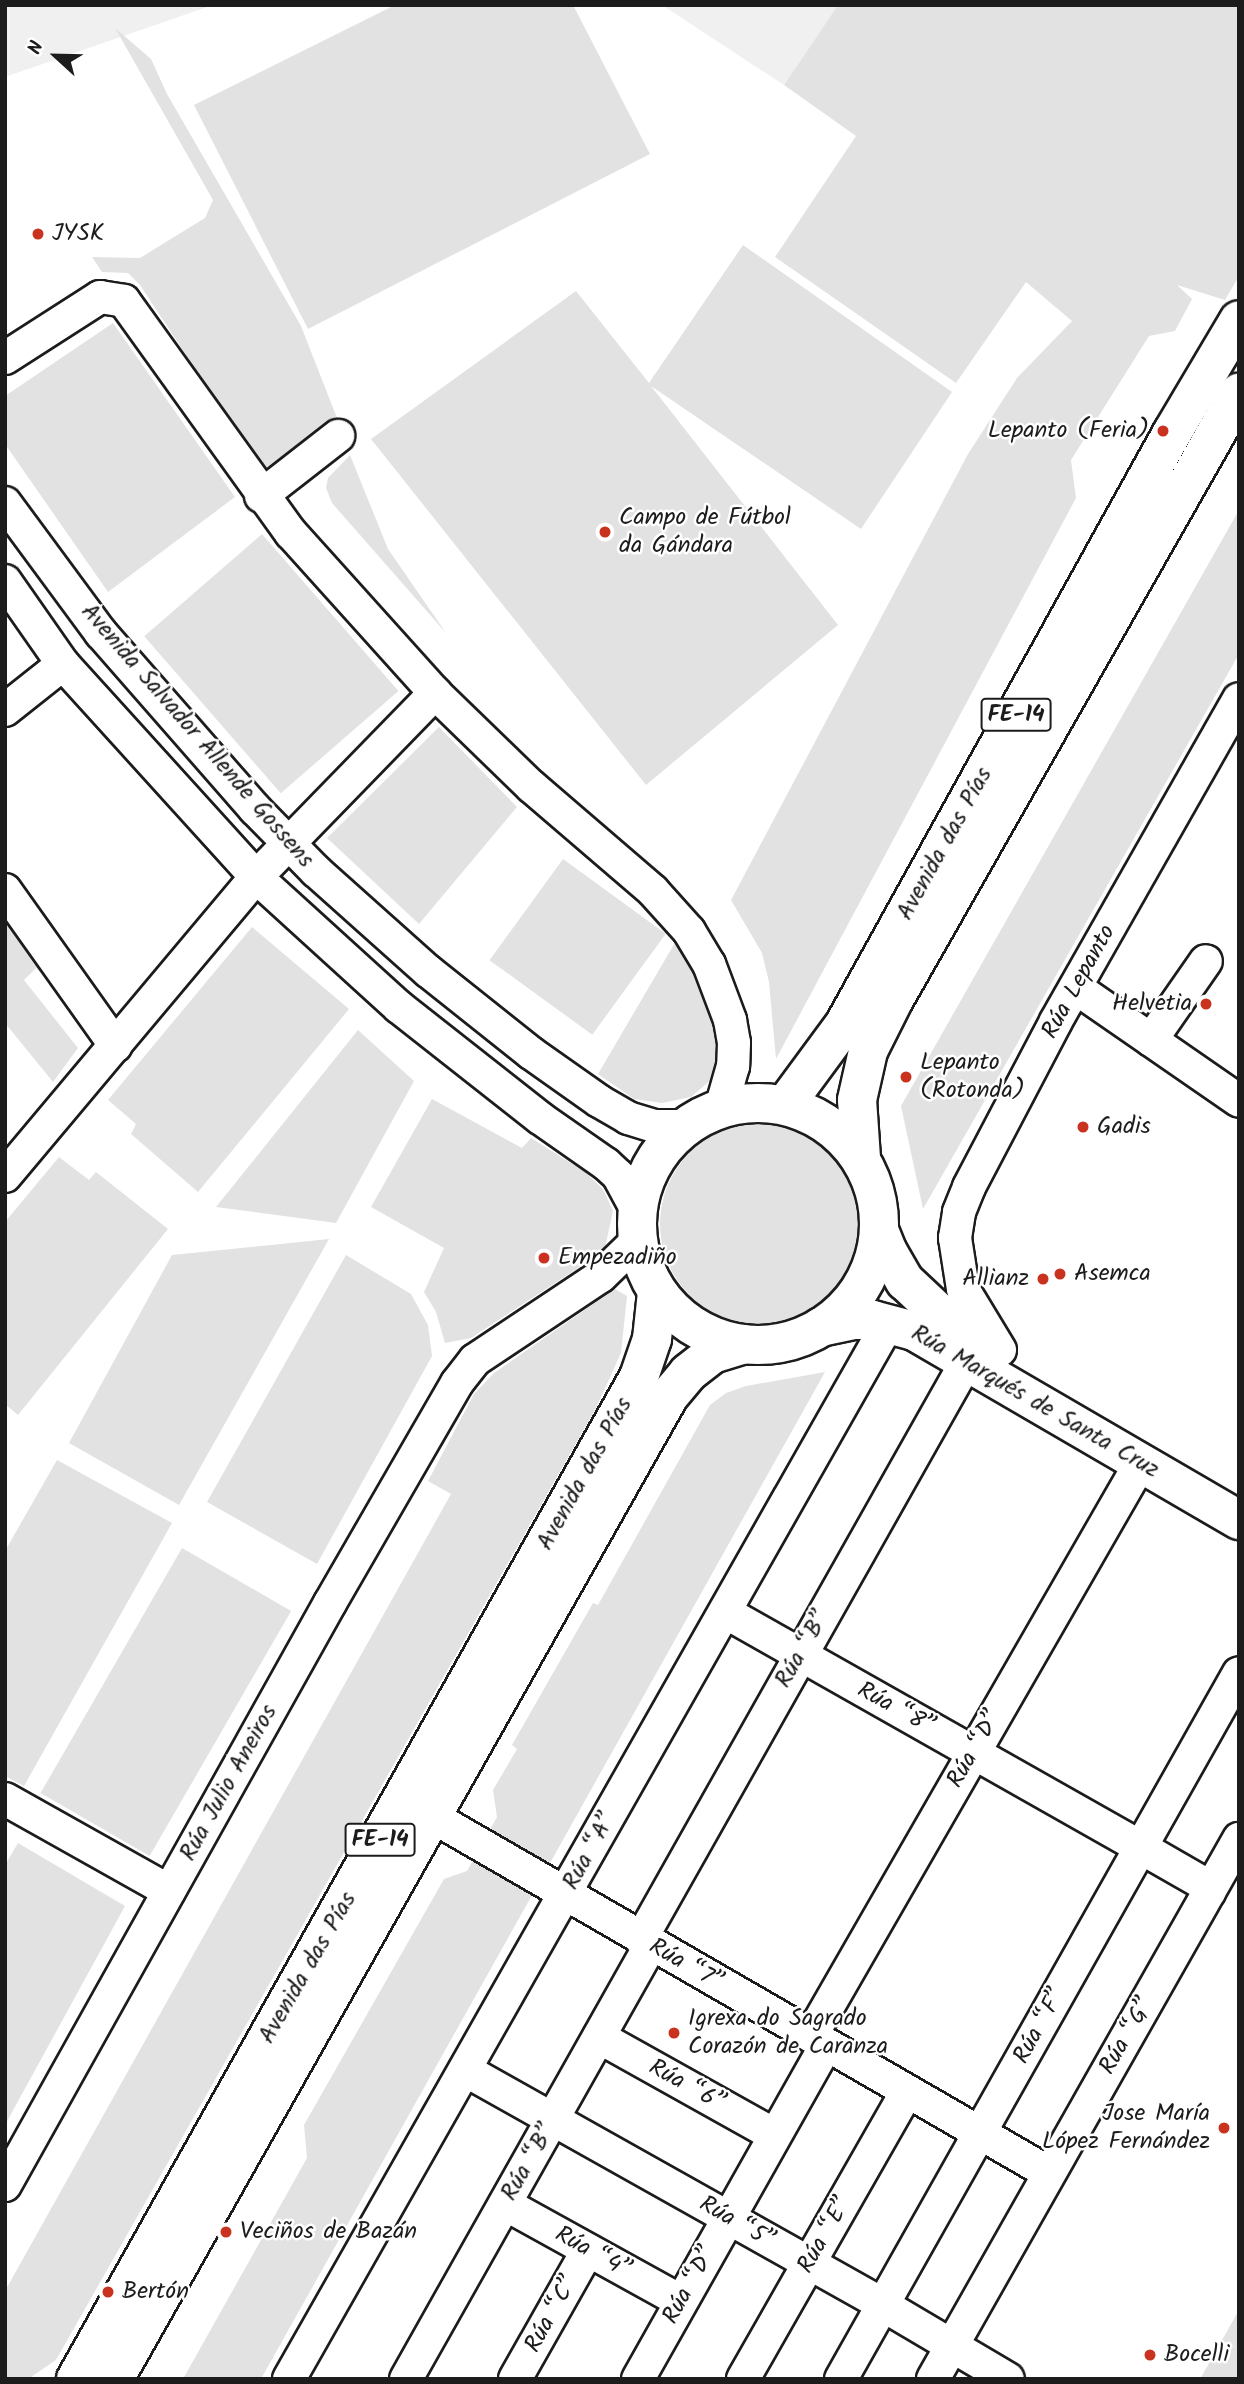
<!DOCTYPE html>
<meta charset="utf-8">
<style>
body{margin:0}
#map{position:relative;width:1244px;height:2384px;overflow:hidden;background:#fff;font-family:Kalam,sans-serif}
div>[style]{position:absolute}
.built>*{inset:0;background:#f0f0f0}
.green>*{inset:0;background:#e2e2e2;transform-origin:0 0}
.round{border-radius:50%}
.roads{filter:drop-shadow(2px 0 #1c1c1c) drop-shadow(-2px 0 #1c1c1c) drop-shadow(0 2px #1c1c1c) drop-shadow(0 -2px #1c1c1c)}
.minor>*{height:32px;margin:-16px;padding:0 16px;transform-origin:16px;border-radius:16px;background:#fff}
.tertiary>*{height:38px;margin:-19px;padding:0 19px;transform-origin:19px;border-radius:19px;background:#fff}
.trunk>*{height:38px;margin:-19px;padding:0 19px;transform-origin:19px;border-radius:19px;background:#fff}
.trunk>.ring{margin:-19px;padding:0;box-sizing:content-box;background:none;border:38px solid #fff;border-radius:50%}
.dots>*{width:19px;height:19px;translate:-50% -50%;box-sizing:border-box;border:4px solid #fff;border-radius:50%}
span{translate:-50% -50%;white-space:nowrap;text-align:center;line-height:1.15;-webkit-text-stroke:5px #fff;paint-order:stroke}
.shield-label span{padding:2px 5px;background:#fff;border:2px solid;border-radius:5px;-webkit-text-stroke-width:0}
.shield-label{font-size:23px;color:#1c1c1c;font-weight:700}
.poi-label{font-size:24px;color:#1c1c1c}
.left{translate:0 -50%;text-align:left}
.right{translate:-100% -50%;text-align:right}
.street-label{font-size:24px;color:#1c1c1c}
.frame{position:absolute;inset:0;border:7px solid #1c1c1c;pointer-events:none}
.north{position:absolute;left:21px;top:21px;width:70px;height:70px;-webkit-text-stroke:5px #fff;paint-order:stroke;rotate:292deg;font-size:19px;font-weight:700;line-height:28px;text-align:center;color:#1c1c1c}
.north::after{content:'';display:block;margin:auto;width:24px;height:32px;background:#1c1c1c;clip-path:polygon(50% 0,100% 100%,50% 72%,0 100%)}
</style>
<div id="map">
<div class="built">
<i style="clip-path:polygon(5px 5px,213px 5px,5px 77px)"></i>
<i style="clip-path:polygon(662px 5px,838px 5px,784px 85px)"></i>
</div>
<div class="green">
<i style="clip-path:polygon(395px 5px,573px 5px,650px 154px,308px 329px,194px 105px)"></i>
<i style="clip-path:polygon(838px 5px,1239px 5px,1239px 276px,1225px 300px,1177px 285px,1192px 299px,1175px 331px,1149px 336px,1071px 460px,1076px 498px,776px 1059px,769px 982px,762px 953px,731px 900px,968px 454px,1017px 378px,1072px 321px,1026px 282px,956px 383px,775px 257px,856px 136px,784px 85px)"></i>
<i style="clip-path:polygon(115px 28px,151px 59px,167px 94px,301px 326px,337px 418px,275px 465px,266px 467px,258px 464px,140px 285px,128px 273px,102px 272px,92px 257px,140px 258px,205px 218px,213px 200px)"></i>
<i style="clip-path:polygon(743px 245px,952px 392px,861px 529px,651px 386px,838px 625px,646px 785px,371px 439px,576px 291px,649px 383px)"></i>
<i style="clip-path:polygon(113px 323px,235px 497px,108px 592px,5px 444px,5px 396px)"></i>
<i style="clip-path:polygon(350px 455px,388px 549px,446px 633px,332px 503px,326px 488px,328px 478px)"></i>
<i style="clip-path:polygon(1239px 510px,1239px 654px,923px 1209px,901px 1106px)"></i>
<i style="left:262px;top:534px;width:208px;height:156px;rotate:49deg"></i>
<i style="clip-path:polygon(439px 727px,517px 807px,419px 924px,327px 838px)"></i>
<i style="left:563px;top:859px;width:127px;height:125px;rotate:36deg"></i>
<i style="clip-path:polygon(5px 899px,47px 965px,40px 972px,36px 968px,24px 980px,78px 1048px,53px 1082px,5px 1023px)"></i>
<i style="clip-path:polygon(252px 927px,349px 1009px,198px 1192px,131px 1134px,136px 1124px,108px 1100px)"></i>
<i style="clip-path:polygon(676px 941px,703px 990px,716px 1028px,720px 1060px,712px 1079px,691px 1097px,662px 1103px,634px 1099px,598px 1074px)"></i>
<i style="clip-path:polygon(358px 1030px,414px 1081px,336px 1223px,216px 1207px)"></i>
<i style="clip-path:polygon(432px 1099px,522px 1148px,531px 1138px,585px 1172px,603px 1189px,613px 1211px,605px 1248px,592px 1259px,471px 1338px,445px 1343px,436px 1312px,424px 1292px,444px 1248px,371px 1207px)"></i>
<i class="round" style="left:660px;top:1124px;width:200px;height:200px"></i>
<i style="clip-path:polygon(59px 1157px,89px 1180px,96px 1172px,168px 1229px,18px 1415px,5px 1404px,5px 1222px)"></i>
<i style="clip-path:polygon(329px 1239px,179px 1505px,69px 1443px,172px 1255px)"></i>
<i style="clip-path:polygon(346px 1255px,411px 1294px,428px 1325px,432px 1356px,317px 1564px,207px 1502px)"></i>
<i style="clip-path:polygon(615px 1289px,627px 1296px,621px 1353px,596px 1408px,56px 2360px,28px 2379px,5px 2379px,5px 2291px,451px 1494px,428px 1481px,474px 1394px,494px 1373px)"></i>
<i style="clip-path:polygon(825px 1372px,261px 2379px,183px 2379px,307px 2158px,304px 2125px,444px 1879px,467px 1871px,497px 1817px,493px 1790px,517px 1749px,512px 1745px,593px 1603px,598px 1605px,710px 1405px,726px 1393px,746px 1386px)"></i>
<i style="clip-path:polygon(57px 1460px,172px 1523px,24px 1786px,5px 1776px,5px 1551px)"></i>
<i style="left:182px;top:1548px;width:126px;height:283px;rotate:30deg"></i>
<i style="clip-path:polygon(18px 1843px,125px 1906px,5px 2125px,5px 1865px)"></i>
<i style="clip-path:polygon(1239px 2310px,1239px 2379px,1200px 2379px)"></i>
</div>
<div class="roads">
<div class="minor">
<i style="left:5px;top:358px;width:113px;rotate:-32.7deg"></i>
<i style="left:100px;top:297px;width:24px;rotate:9deg"></i>
<i style="left:124px;top:301px;width:286px;rotate:54.3deg"></i>
<i style="left:291px;top:533px;width:215px;rotate:48deg"></i>
<i style="left:435px;top:693px;width:134px;rotate:44.1deg"></i>
<i style="left:531px;top:786px;width:161px;rotate:40.7deg"></i>
<i style="left:653px;top:891px;width:54px;rotate:48deg"></i>
<i style="left:689px;top:931px;width:39px;rotate:59deg"></i>
<i style="left:709px;top:964px;width:60px;rotate:69.4deg"></i>
<i style="left:730px;top:1020px;width:23px;rotate:80deg"></i>
<i style="left:734px;top:1043px;width:23px;rotate:92deg"></i>
<i style="left:733px;top:1066px;width:44px;rotate:105.9deg"></i>
<i style="left:261px;top:496px;width:98px;rotate:-37.9deg"></i>
<i style="left:5px;top:503px;width:162px;rotate:53.6deg"></i>
<i style="left:101px;top:633px;width:234px;rotate:48.8deg"></i>
<i style="left:255px;top:809px;width:87px;rotate:45.5deg"></i>
<i style="left:316px;top:871px;width:150px;rotate:41.8deg"></i>
<i style="left:428px;top:971px;width:132px;rotate:38.5deg"></i>
<i style="left:531px;top:1053px;width:83px;rotate:35.2deg"></i>
<i style="left:599px;top:1101px;width:34px;rotate:30deg"></i>
<i style="left:628px;top:1118px;width:27px;rotate:17deg"></i>
<i style="left:654px;top:1126px;width:33px"></i>
<i style="left:5px;top:581px;width:101px;rotate:55.1deg"></i>
<i style="left:63px;top:664px;width:287px;rotate:47.8deg"></i>
<i style="left:256px;top:877px;width:193px;rotate:42.3deg"></i>
<i style="left:399px;top:1007px;width:179px;rotate:38.2deg"></i>
<i style="left:540px;top:1118px;width:80px;rotate:34.9deg"></i>
<i style="left:606px;top:1164px;width:16px;rotate:43deg"></i>
<i style="left:618px;top:1175px;width:42px;rotate:61.6deg"></i>
<i style="left:5px;top:710px;width:74px;rotate:-38.4deg"></i>
<i style="left:5px;top:890px;width:191px;rotate:54.6deg"></i>
<i style="left:1076px;top:988px;width:198px;rotate:34.7deg"></i>
<i style="left:1151px;top:1040px;width:96px;rotate:-55.2deg"></i>
<i style="left:5px;top:1176px;width:390px;rotate:-50deg"></i>
<i style="left:256px;top:877px;width:257px;rotate:-45.8deg"></i>
<i style="left:1000px;top:1350px;width:71px;rotate:-121.2deg"></i>
<i style="left:963px;top:1289px;width:52px;rotate:-98.9deg"></i>
<i style="left:955px;top:1238px;width:26px;rotate:-81deg"></i>
<i style="left:959px;top:1212px;width:27px;rotate:-68deg"></i>
<i style="left:969px;top:1187px;width:187px;rotate:-62.3deg"></i>
<i style="left:1056px;top:1021px;width:370px;rotate:-60.4deg"></i>
<i style="left:725px;top:1612px;width:477px;rotate:29.5deg"></i>
<i style="left:1140px;top:1847px;width:70px;rotate:29.8deg"></i>
<i style="left:1201px;top:1882px;width:13px;rotate:51deg"></i>
<i style="left:5px;top:1799px;width:188px;rotate:29.3deg"></i>
<i style="left:433px;top:1817px;width:711px;rotate:30.02deg"></i>
<i style="left:641px;top:1939px;width:664px;rotate:-60.58deg"></i>
<i style="left:811px;top:2036px;width:662px;rotate:-60.1deg"></i>
<i style="left:599px;top:2037px;width:201px;rotate:29.2deg"></i>
<i style="left:465px;top:2070px;width:480px;rotate:29.3deg"></i>
<i style="left:883px;top:2305px;width:145px;rotate:30.6deg"></i>
<i style="left:5px;top:2185px;width:667px;rotate:-60.82deg"></i>
<i style="left:330px;top:1603px;width:254px;rotate:-60deg"></i>
<i style="left:457px;top:1383px;width:29px;rotate:-52deg"></i>
<i style="left:475px;top:1360px;width:151px;rotate:-33.7deg"></i>
<i style="left:601px;top:1276px;width:52px;rotate:-44.2deg"></i>
<i style="left:505px;top:2204px;width:201px;rotate:28.9deg"></i>
<i style="left:289px;top:2379px;width:1215px;rotate:-60.42deg"></i>
<i style="left:406px;top:2379px;width:498px;rotate:-60.6deg"></i>
<i style="left:515px;top:2379px;width:148px;rotate:-60.5deg"></i>
<i style="left:638px;top:2379px;width:383px;rotate:-60.6deg"></i>
<i style="left:743px;top:2379px;width:331px;rotate:-60.3deg"></i>
<i style="left:841px;top:2379px;width:810px;rotate:-60.59deg"></i>
<i style="left:933px;top:2379px;width:621px;rotate:-60.46deg"></i>
</div>
<div class="tertiary">
<i style="left:879px;top:1230px;width:24px;rotate:68deg"></i>
<i style="left:888px;top:1252px;width:34px;rotate:60deg"></i>
<i style="left:905px;top:1281px;width:48px;rotate:43.3deg"></i>
<i style="left:940px;top:1314px;width:50px;rotate:31.2deg"></i>
<i style="left:821px;top:1327px;width:34px;rotate:-12deg"></i>
<i style="left:854px;top:1320px;width:19px"></i>
<i style="left:873px;top:1320px;width:42px;rotate:15deg"></i>
<i style="left:914px;top:1331px;width:376px;rotate:30.2deg"></i>
</div>
<div class="trunk">
<i class="ring" style="left:637px;top:1103px;width:204px;height:204px"></i>
<i style="left:785px;top:1105px;width:99px;rotate:-53.6deg"></i>
<i style="left:844px;top:1025px;width:677px;rotate:-61.01deg"></i>
<i style="left:1172px;top:433px;width:131px;rotate:-59.3deg"></i>
<i style="left:861px;top:1158px;width:58px;rotate:-93.9deg"></i>
<i style="left:857px;top:1100px;width:50px;rotate:-77.3deg"></i>
<i style="left:868px;top:1051px;width:56px;rotate:-63.4deg"></i>
<i style="left:893px;top:1001px;width:700px;rotate:-60.36deg"></i>
<i style="left:76px;top:2379px;width:1149px;rotate:-60.67deg"></i>
<i style="left:639px;top:1377px;width:40px;rotate:-71.1deg"></i>
<i style="left:652px;top:1339px;width:47px;rotate:-83.9deg"></i>
<i style="left:114px;top:2379px;width:1129px;rotate:-60.55deg"></i>
<i style="left:669px;top:1396px;width:30px;rotate:-50deg"></i>
<i style="left:688px;top:1373px;width:31px;rotate:-38deg"></i>
<i style="left:712px;top:1354px;width:34px;rotate:-17deg"></i>
</div>
</div>
<div class="dots">
<i style="left:38px;top:234px;background:#c8321e"></i>
<i style="left:1163px;top:431px;background:#c8321e"></i>
<i style="left:605px;top:532px;background:#c8321e"></i>
<i style="left:1206px;top:1004px;background:#c8321e"></i>
<i style="left:906px;top:1077px;background:#c8321e"></i>
<i style="left:1083px;top:1127px;background:#c8321e"></i>
<i style="left:544px;top:1258px;background:#c8321e"></i>
<i style="left:1060px;top:1274px;background:#c8321e"></i>
<i style="left:1043px;top:1279px;background:#c8321e"></i>
<i style="left:674px;top:2033px;background:#c8321e"></i>
<i style="left:1224px;top:2128px;background:#c8321e"></i>
<i style="left:226px;top:2232px;background:#c8321e"></i>
<i style="left:108px;top:2292px;background:#c8321e"></i>
<i style="left:1150px;top:2355px;background:#c8321e"></i>
</div>
<div class="shield-label">
<span style="left:1016px;top:715px">FE-14</span>
<span style="left:380px;top:1840px">FE-14</span>
</div>
<div class="poi-label">
<span class="left" style="left:52px;top:234px">JYSK</span>
<span class="right" style="left:1149px;top:431px">Lepanto (Feria)</span>
<span class="left" style="left:619px;top:532px">Campo de Fútbol<br>da Gándara</span>
<span class="right" style="left:1192px;top:1004px">Helvetia</span>
<span class="left" style="left:920px;top:1077px">Lepanto<br>(Rotonda)</span>
<span class="left" style="left:1097px;top:1127px">Gadis</span>
<span class="left" style="left:558px;top:1258px">Empezadiño</span>
<span class="left" style="left:1074px;top:1274px">Asemca</span>
<span class="right" style="left:1029px;top:1279px">Allianz</span>
<span class="left" style="left:688px;top:2033px">Igrexa do Sagrado<br>Corazón de Caranza</span>
<span class="right" style="left:1210px;top:2128px">Jose María<br>López Fernández</span>
<span class="left" style="left:240px;top:2232px">Veciños de Bazán</span>
<span class="left" style="left:122px;top:2292px">Bertón</span>
<span class="left" style="left:1164px;top:2355px">Bocelli</span>
</div>
<div class="street-label">
<span style="left:197px;top:736px;rotate:49deg">Avenida Salvador Allende Gossens</span>
<span style="left:945px;top:844px;rotate:-61deg">Avenida das Pías</span>
<span style="left:1079px;top:982px;rotate:-61deg">Rúa Lepanto</span>
<span style="left:1035px;top:1402px;rotate:30deg">Rúa Marqués de Santa Cruz</span>
<span style="left:585px;top:1474px;rotate:-61deg">Avenida das Pías</span>
<span style="left:803px;top:1649px;rotate:-60deg">Rúa “B”</span>
<span style="left:896px;top:1709px;rotate:29deg">Rúa “8”</span>
<span style="left:975px;top:1749px;rotate:-60deg">Rúa “D”</span>
<span style="left:229px;top:1783px;rotate:-61deg">Rúa Julio Aneiros</span>
<span style="left:590px;top:1851px;rotate:-61deg">Rúa “A”</span>
<span style="left:686px;top:1965px;rotate:30deg">Rúa “7”</span>
<span style="left:308px;top:1968px;rotate:-60deg">Avenida das Pías</span>
<span style="left:1040px;top:2026px;rotate:-61deg">Rúa “F”</span>
<span style="left:1127px;top:2036px;rotate:-60deg">Rúa “G”</span>
<span style="left:687px;top:2086px;rotate:29deg">Rúa “6”</span>
<span style="left:529px;top:2162px;rotate:-60deg">Rúa “B”</span>
<span style="left:737px;top:2223px;rotate:30deg">Rúa “5”</span>
<span style="left:825px;top:2235px;rotate:-60deg">Rúa “E”</span>
<span style="left:593px;top:2253px;rotate:29deg">Rúa “4”</span>
<span style="left:690px;top:2285px;rotate:-61deg">Rúa “D”</span>
<span style="left:552px;top:2314px;rotate:-61deg">Rúa “C”</span>
</div>
<div class="frame"></div>
<div class="north">N</div>
</div>
